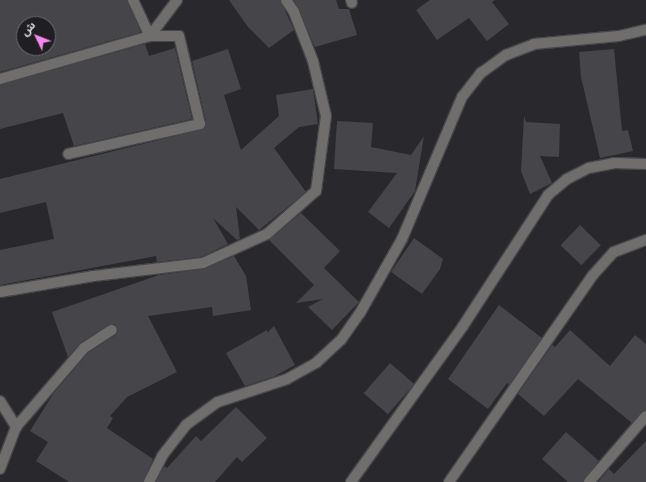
<!DOCTYPE html>
<meta charset="utf-8">
<style>
body{margin:0}
#map{position:relative;width:646px;height:482px;overflow:hidden;background:#29292d;font-family:Montserrat,"Noto Sans Arabic",sans-serif}
div>[style]{position:absolute}
.building>*{inset:0;background:#46464a;transform-origin:0 0}
.roads{filter:drop-shadow(1px 0 #46464a) drop-shadow(-1px 0 #46464a) drop-shadow(0 1px #46464a) drop-shadow(0 -1px #46464a)}
.minor>*{height:10px;margin:-5px;padding:0 5px;transform-origin:5px;border-radius:5px;background:#706e6d}
span{translate:-50% -50%;white-space:nowrap;text-align:center;line-height:1.15;-webkit-text-stroke:3.5px #1f1f23;paint-order:stroke}
.north{position:absolute;left:16px;top:16px;width:40px;height:40px;box-sizing:border-box;background:#1f1f23;border:1px solid #6c6c6f;border-radius:50%;rotate:313deg;font-size:11px;font-weight:700;line-height:16px;text-align:center;color:#dfdfe1}
.north::after{content:'';display:block;margin:auto;width:14px;height:18px;background:#f788eb;clip-path:polygon(50% 0,100% 100%,50% 72%,0 100%)}
</style>
<div id="map">
<div class="building">
<i style="clip-path:polygon(evenodd,0 0,127px 0,141px 32px,0 72px,0 0,24px 24px,48px 24px,48px 48px,24px 48px,24px 24px)"></i>
<i style="clip-path:polygon(229px 0,280px 0,294px 30px,269px 48px,248px 27px)"></i>
<i style="clip-path:polygon(294px 0,336px 0,339px 9px,349px 9px,357px 35px,315px 47px)"></i>
<i style="clip-path:polygon(430px 0,495px 0,492px 2px,509px 24px,487px 41px,469px 18px,437px 40px,416px 10px)"></i>
<i style="clip-path:polygon(145px 44px,149px 56px,175px 48px,192px 119px,74px 146px,63px 113px,0 129px,0 85px)"></i>
<i style="clip-path:polygon(228px 49px,241px 89px,224px 95px,241px 150px,279px 116px,276px 95px,313px 89px,318px 124px,299px 127px,274px 148px,306px 192px,259px 230px,236px 207px,240px 239px,237px 240px,213px 218px,228px 244px,201px 257px,157px 262px,156px 256px,0 285px,0 250px,54px 239px,46px 202px,0 213px,0 179px,204px 129px,206px 122px,192px 61px)"></i>
<i style="clip-path:polygon(614px 49px,622px 131px,628px 130px,633px 151px,600px 158px,581px 77px,579px 52px)"></i>
<i style="clip-path:polygon(524px 116px,526px 122px,560px 124px,559px 157px,540px 156px,552px 183px,530px 194px,521px 171px)"></i>
<i style="clip-path:polygon(337px 121px,373px 123px,371px 147px,411px 155px,424px 136px,415px 191px,389px 228px,368px 212px,397px 173px,334px 169px)"></i>
<i style="clip-path:polygon(301px 213px,340px 251px,324px 268px,359px 302px,332px 330px,308px 307px,323px 299px,296px 303px,314px 285px,269px 240px)"></i>
<i style="left:580px;top:225px;width:29px;height:28px;rotate:44deg"></i>
<i style="clip-path:polygon(414px 238px,443px 259px,440px 269px,422px 294px,391px 272px)"></i>
<i style="clip-path:polygon(234px 256px,246px 276px,251px 310px,213px 316px,212px 307px,148px 316px,177px 372px,127px 397px,110px 416px,113px 418px,107px 428px,153px 459px,143px 482px,69px 482px,36px 461px,48px 442px,30px 431px,53px 394px,88px 353px,116px 335px,118px 330px,115px 324px,108px 325px,80px 343px,68px 357px,52px 312px,159px 275px,204px 269px)"></i>
<i style="clip-path:polygon(499px 305px,542px 338px,509px 385px,507px 383px,488px 409px,448px 379px)"></i>
<i style="clip-path:polygon(274px 326px,295px 365px,273px 377px,245px 386px,226px 353px,267px 330px,267px 333px)"></i>
<i style="clip-path:polygon(570px 330px,610px 366px,635px 335px,646px 344px,646px 410px,632px 423px,578px 379px,544px 416px,518px 394px,552px 345px,555px 347px)"></i>
<i style="left:390px;top:363px;width:32px;height:40px;rotate:41deg"></i>
<i style="clip-path:polygon(236px 407px,267px 438px,242px 462px,237px 457px,215px 482px,156px 482px,164px 466px,167px 468px,196px 436px,201px 441px)"></i>
<i style="clip-path:polygon(566px 432px,599px 461px,583px 482px,568px 482px,542px 459px)"></i>
<i style="clip-path:polygon(646px 441px,646px 482px,598px 482px,609px 469px,614px 474px)"></i>
</div>
<div class="roads">
<div class="minor">
<i style="left:133px;top:0;width:40px;rotate:65deg"></i>
<i style="left:150px;top:36px;width:45px;rotate:-53.1deg"></i>
<i style="left:351px;top:0;width:3px;rotate:72deg"></i>
<i style="left:0;top:79px;width:156px;rotate:-16deg"></i>
<i style="left:150px;top:36px;width:29px"></i>
<i style="left:179px;top:36px;width:90px;rotate:76.6deg"></i>
<i style="left:200px;top:124px;width:135px;rotate:167.2deg"></i>
<i style="left:0;top:292px;width:95px;rotate:-9.7deg"></i>
<i style="left:94px;top:276px;width:110px;rotate:-6.8deg"></i>
<i style="left:203px;top:263px;width:70px;rotate:-24.4deg"></i>
<i style="left:267px;top:234px;width:65px;rotate:-41.3deg"></i>
<i style="left:316px;top:191px;width:76px;rotate:-82.4deg"></i>
<i style="left:326px;top:116px;width:57px;rotate:-103.3deg"></i>
<i style="left:313px;top:61px;width:53px;rotate:-111.2deg"></i>
<i style="left:294px;top:12px;width:14px;rotate:-124deg"></i>
<i style="left:0;top:401px;width:31px;rotate:58deg"></i>
<i style="left:16px;top:427px;width:45px;rotate:110.9deg"></i>
<i style="left:16px;top:427px;width:104px;rotate:-49.3deg"></i>
<i style="left:84px;top:348px;width:33px;rotate:-33deg"></i>
<i style="left:149px;top:482px;width:29px;rotate:-63deg"></i>
<i style="left:162px;top:456px;width:39px;rotate:-52deg"></i>
<i style="left:186px;top:425px;width:39px;rotate:-36deg"></i>
<i style="left:218px;top:402px;width:73px;rotate:-18.4deg"></i>
<i style="left:287px;top:379px;width:33px;rotate:-29deg"></i>
<i style="left:316px;top:363px;width:34px;rotate:-43deg"></i>
<i style="left:341px;top:340px;width:33px;rotate:-55deg"></i>
<i style="left:360px;top:313px;width:85px;rotate:-60.4deg"></i>
<i style="left:402px;top:239px;width:154px;rotate:-67.1deg"></i>
<i style="left:462px;top:97px;width:31px;rotate:-52deg"></i>
<i style="left:481px;top:73px;width:31px;rotate:-36deg"></i>
<i style="left:506px;top:55px;width:30px;rotate:-21deg"></i>
<i style="left:534px;top:44px;width:85px;rotate:-5.4deg"></i>
<i style="left:619px;top:36px;width:28px;rotate:-13deg"></i>
<i style="left:351px;top:482px;width:192px;rotate:-54.3deg"></i>
<i style="left:463px;top:326px;width:156px;rotate:-57deg"></i>
<i style="left:548px;top:195px;width:25px;rotate:-40deg"></i>
<i style="left:567px;top:179px;width:25px;rotate:-27deg"></i>
<i style="left:589px;top:168px;width:25px;rotate:-11deg"></i>
<i style="left:614px;top:163px;width:32px;rotate:2deg"></i>
<i style="left:449px;top:482px;width:252px;rotate:-55.2deg"></i>
<i style="left:593px;top:275px;width:31px;rotate:-48deg"></i>
<i style="left:614px;top:252px;width:34px;rotate:-21deg"></i>
<i style="left:589px;top:482px;width:87px;rotate:-49.2deg"></i>
</div>
</div>
<div class="north">ش</div>
</div>
